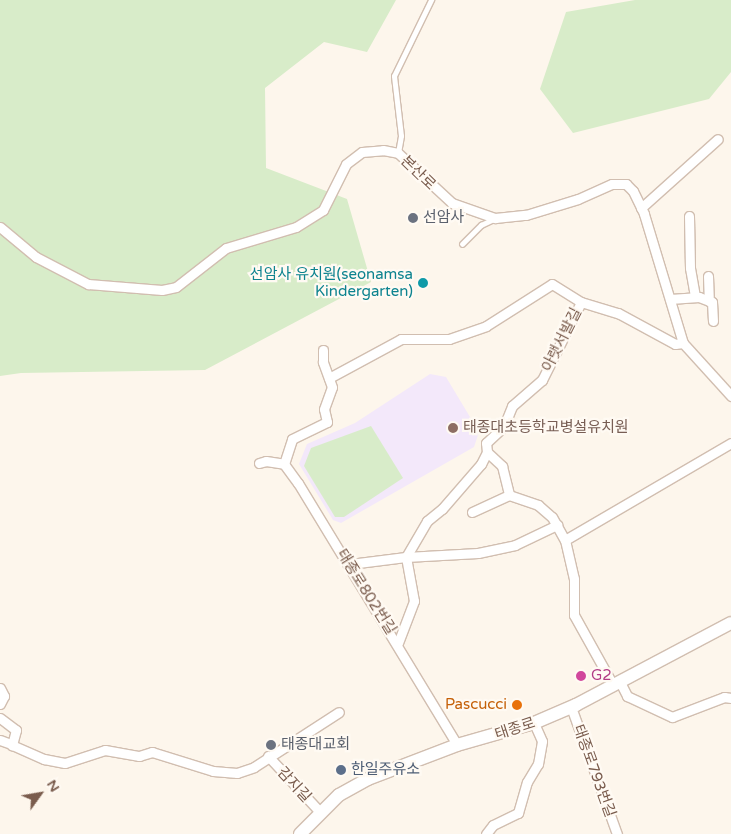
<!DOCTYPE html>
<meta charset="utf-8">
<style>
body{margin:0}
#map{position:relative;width:731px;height:834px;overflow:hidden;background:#fdf6ec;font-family:"Varela Round","Noto Sans KR",sans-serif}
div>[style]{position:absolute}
.education>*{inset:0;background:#f3e8fa}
.green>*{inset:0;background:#d8ecc9}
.roads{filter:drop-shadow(1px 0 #d1beb0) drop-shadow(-1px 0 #d1beb0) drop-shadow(0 1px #d1beb0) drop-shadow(0 -1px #d1beb0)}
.lane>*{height:4.5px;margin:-2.25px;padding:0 2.25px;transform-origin:2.25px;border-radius:2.25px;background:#fff}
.street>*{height:9px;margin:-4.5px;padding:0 4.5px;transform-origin:4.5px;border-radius:4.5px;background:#fff}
.secondary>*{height:12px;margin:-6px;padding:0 6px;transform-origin:6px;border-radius:6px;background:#fff}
.dots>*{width:14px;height:14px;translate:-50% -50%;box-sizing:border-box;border:2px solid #fffaf3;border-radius:50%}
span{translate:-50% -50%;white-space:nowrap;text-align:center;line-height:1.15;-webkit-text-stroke:4.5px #fffaf3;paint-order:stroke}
.street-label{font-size:15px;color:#7a5c4d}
.worship-label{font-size:15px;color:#5b616d}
.left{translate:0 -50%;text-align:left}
.culture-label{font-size:15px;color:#0d838f}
.right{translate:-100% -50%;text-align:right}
.education-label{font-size:15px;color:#785e54}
.hotel-label{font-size:15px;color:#b23c85}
.food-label{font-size:15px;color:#c56008}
.service-label{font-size:15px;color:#4e5e75}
.north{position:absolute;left:15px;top:769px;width:50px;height:50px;-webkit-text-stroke:4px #fffaf3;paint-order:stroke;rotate:58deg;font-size:14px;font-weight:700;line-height:20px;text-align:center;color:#7a5c4d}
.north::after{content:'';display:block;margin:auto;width:18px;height:22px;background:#7a5c4d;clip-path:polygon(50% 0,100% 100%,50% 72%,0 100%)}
</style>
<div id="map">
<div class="education">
<i style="clip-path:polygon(430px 374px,446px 377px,479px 432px,474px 447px,341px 523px,333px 520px,299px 464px,307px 444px,355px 423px)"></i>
</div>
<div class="green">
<i style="clip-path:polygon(0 0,396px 0,367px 52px,324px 42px,265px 88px,266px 168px,347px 199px,371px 282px,205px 370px,21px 373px,0 376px)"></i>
<i style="clip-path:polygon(635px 0,731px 0,731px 72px,709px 99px,573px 133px,540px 89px,566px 12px)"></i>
<i style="clip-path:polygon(371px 426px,403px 478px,344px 517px,335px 517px,304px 466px,311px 448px)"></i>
</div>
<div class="roads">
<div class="lane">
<i style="left:398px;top:153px;width:17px;rotate:-80deg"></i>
<i style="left:401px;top:136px;width:60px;rotate:-96.7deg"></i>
<i style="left:394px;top:76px;width:85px;rotate:-64deg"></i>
<i style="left:462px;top:244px;width:27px;rotate:-45deg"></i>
<i style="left:481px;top:225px;width:14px;rotate:-25deg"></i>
</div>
<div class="street">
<i style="left:641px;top:208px;width:103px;rotate:-41.9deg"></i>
<i style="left:689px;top:216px;width:52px;rotate:88.9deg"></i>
<i style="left:690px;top:268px;width:29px;rotate:80deg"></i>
<i style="left:0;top:227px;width:47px;rotate:39.8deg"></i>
<i style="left:36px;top:257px;width:59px;rotate:27.4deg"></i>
<i style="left:88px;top:284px;width:74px;rotate:4.6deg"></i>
<i style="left:162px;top:290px;width:14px;rotate:-12deg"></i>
<i style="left:176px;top:287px;width:63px;rotate:-38deg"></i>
<i style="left:226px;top:248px;width:73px;rotate:-16.7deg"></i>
<i style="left:296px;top:227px;width:32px;rotate:-32deg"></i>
<i style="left:323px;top:210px;width:51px;rotate:-63.4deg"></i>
<i style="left:346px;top:164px;width:20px;rotate:-37deg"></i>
<i style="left:362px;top:152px;width:21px;rotate:-5deg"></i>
<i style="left:383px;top:150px;width:15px;rotate:11deg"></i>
<i style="left:398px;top:153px;width:74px;rotate:42.8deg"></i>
<i style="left:452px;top:203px;width:46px;rotate:19.2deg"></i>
<i style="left:495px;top:218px;width:31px;rotate:-6deg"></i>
<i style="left:526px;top:215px;width:54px;rotate:-17.1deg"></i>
<i style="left:578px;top:199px;width:37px;rotate:-24deg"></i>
<i style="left:612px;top:184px;width:14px"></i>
<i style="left:626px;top:184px;width:10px;rotate:45deg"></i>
<i style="left:633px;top:191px;width:25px;rotate:64deg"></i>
<i style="left:644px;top:214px;width:135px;rotate:73.2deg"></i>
<i style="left:683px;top:343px;width:72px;rotate:47.8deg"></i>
<i style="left:708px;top:276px;width:25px;rotate:88deg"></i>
<i style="left:670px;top:299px;width:29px;rotate:-4deg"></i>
<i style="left:699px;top:297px;width:14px;rotate:21deg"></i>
<i style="left:712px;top:302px;width:19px;rotate:87deg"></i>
<i style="left:329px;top:378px;width:82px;rotate:-28.4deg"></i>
<i style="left:401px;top:339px;width:48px"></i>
<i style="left:449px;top:339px;width:39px;rotate:-19deg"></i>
<i style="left:486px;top:326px;width:78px;rotate:-32.5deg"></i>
<i style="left:552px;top:284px;width:34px;rotate:32deg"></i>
<i style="left:581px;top:302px;width:39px;rotate:17deg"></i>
<i style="left:618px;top:313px;width:65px;rotate:28.5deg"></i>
<i style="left:675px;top:344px;width:8px;rotate:-7deg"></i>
<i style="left:487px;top:452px;width:21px;rotate:43deg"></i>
<i style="left:502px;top:466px;width:30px;rotate:76deg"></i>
<i style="left:259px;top:463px;width:7px;rotate:-16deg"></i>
<i style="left:266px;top:461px;width:18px;rotate:9deg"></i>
<i style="left:284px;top:464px;width:24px;rotate:54deg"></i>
<i style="left:298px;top:483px;width:306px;rotate:58.7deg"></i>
<i style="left:284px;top:464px;width:26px;rotate:-72deg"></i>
<i style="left:292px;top:439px;width:39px;rotate:-26deg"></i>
<i style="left:327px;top:422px;width:13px;rotate:-103deg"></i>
<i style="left:324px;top:409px;width:23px;rotate:-70deg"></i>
<i style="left:332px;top:387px;width:27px;rotate:-110deg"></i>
<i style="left:323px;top:362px;width:12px;rotate:-90deg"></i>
<i style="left:472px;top:512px;width:41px;rotate:-24.7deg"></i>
<i style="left:509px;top:495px;width:31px;rotate:19deg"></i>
<i style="left:538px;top:505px;width:18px;rotate:41deg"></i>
<i style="left:552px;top:517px;width:26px;rotate:61deg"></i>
<i style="left:565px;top:540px;width:40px;rotate:77deg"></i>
<i style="left:574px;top:579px;width:36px;rotate:90deg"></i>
<i style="left:574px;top:615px;width:80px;rotate:60.9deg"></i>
<i style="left:565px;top:540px;width:192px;rotate:-30.3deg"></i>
<i style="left:350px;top:564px;width:56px;rotate:-7.1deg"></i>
<i style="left:406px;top:557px;width:42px;rotate:-59.7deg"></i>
<i style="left:427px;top:521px;width:19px;rotate:-39deg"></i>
<i style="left:442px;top:509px;width:60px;rotate:-49.1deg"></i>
<i style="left:481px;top:464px;width:13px;rotate:-63deg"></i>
<i style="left:487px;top:452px;width:9px;rotate:-96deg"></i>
<i style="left:486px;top:443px;width:25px;rotate:-43deg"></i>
<i style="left:504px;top:426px;width:22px;rotate:-68deg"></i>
<i style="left:512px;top:406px;width:40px;rotate:-41deg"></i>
<i style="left:542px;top:380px;width:87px;rotate:-63.4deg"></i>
<i style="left:398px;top:643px;width:45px;rotate:-69.1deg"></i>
<i style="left:414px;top:601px;width:45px;rotate:-100.3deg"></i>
<i style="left:406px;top:557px;width:72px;rotate:-3.2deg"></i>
<i style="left:478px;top:553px;width:38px;rotate:-12deg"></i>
<i style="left:515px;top:545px;width:47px;rotate:-25.5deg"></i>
<i style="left:620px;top:682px;width:16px;rotate:63deg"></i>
<i style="left:627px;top:696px;width:50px;rotate:25deg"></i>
<i style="left:672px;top:717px;width:56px;rotate:-21deg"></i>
<i style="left:724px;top:697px;width:7px;rotate:8deg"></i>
<i style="left:0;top:688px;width:9px;rotate:63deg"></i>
<i style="left:4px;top:696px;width:9px;rotate:117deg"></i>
<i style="left:571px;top:707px;width:135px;rotate:70.1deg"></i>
<i style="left:0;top:718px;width:20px;rotate:37deg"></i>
<i style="left:16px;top:730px;width:16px;rotate:105deg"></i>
<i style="left:12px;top:745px;width:35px;rotate:24deg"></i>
<i style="left:44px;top:759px;width:21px;rotate:11deg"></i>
<i style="left:65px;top:763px;width:42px;rotate:-18deg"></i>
<i style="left:105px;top:750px;width:35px;rotate:10deg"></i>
<i style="left:139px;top:756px;width:14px;rotate:-17deg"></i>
<i style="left:152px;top:752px;width:64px;rotate:17.3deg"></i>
<i style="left:213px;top:771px;width:24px;rotate:5deg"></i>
<i style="left:237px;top:773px;width:18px;rotate:-19deg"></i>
<i style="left:254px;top:767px;width:101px;rotate:-32.9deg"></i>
<i style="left:0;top:740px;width:12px;rotate:20deg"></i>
<i style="left:268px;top:756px;width:78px;rotate:47.1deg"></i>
<i style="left:486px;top:834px;width:11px;rotate:-52deg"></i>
<i style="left:493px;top:825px;width:28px;rotate:-26deg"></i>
<i style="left:518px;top:813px;width:32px;rotate:-74deg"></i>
<i style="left:527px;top:782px;width:21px;rotate:-59deg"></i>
<i style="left:538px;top:764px;width:23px;rotate:-80deg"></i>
<i style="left:542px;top:741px;width:20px;rotate:-114deg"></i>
</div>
<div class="secondary">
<i style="left:300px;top:834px;width:55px;rotate:-45deg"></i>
<i style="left:339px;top:795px;width:33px;rotate:-29deg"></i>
<i style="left:368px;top:779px;width:95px;rotate:-20.9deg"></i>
<i style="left:457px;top:745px;width:80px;rotate:-15.9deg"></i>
<i style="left:534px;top:723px;width:46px;rotate:-23.2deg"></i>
<i style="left:576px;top:705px;width:175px;rotate:-27.9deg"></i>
</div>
</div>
<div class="dots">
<i style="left:413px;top:218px;background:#6b7280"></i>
<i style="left:423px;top:283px;background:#0f9aa8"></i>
<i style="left:453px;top:428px;background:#8d6e63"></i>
<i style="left:581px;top:676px;background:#d1479c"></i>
<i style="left:517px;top:705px;background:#e8710a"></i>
<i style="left:271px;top:745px;background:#6b7280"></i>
<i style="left:341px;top:770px;background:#5c6f8a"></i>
</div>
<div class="street-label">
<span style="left:418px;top:173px;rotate:44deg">본산로</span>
<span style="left:562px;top:340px;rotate:-63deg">아랫서발길</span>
<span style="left:366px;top:592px;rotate:58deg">태종로802번길</span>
<span style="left:515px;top:729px;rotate:-18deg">태종로</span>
<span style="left:594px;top:771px;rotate:70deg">태종로793번길</span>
<span style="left:294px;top:785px;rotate:47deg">감지길</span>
</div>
<div class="worship-label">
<span class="left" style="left:423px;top:218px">선암사</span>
<span class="left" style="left:281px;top:745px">태종대교회</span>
</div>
<div class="culture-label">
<span class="right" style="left:413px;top:283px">선암사 유치원(seonamsa<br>Kindergarten)</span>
</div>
<div class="education-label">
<span class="left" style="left:463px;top:428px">태종대초등학교병설유치원</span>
</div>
<div class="hotel-label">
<span class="left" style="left:591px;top:676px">G2</span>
</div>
<div class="food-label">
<span class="right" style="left:507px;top:705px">Pascucci</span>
</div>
<div class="service-label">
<span class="left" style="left:351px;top:770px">한일주유소</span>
</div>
<div class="north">N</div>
</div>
